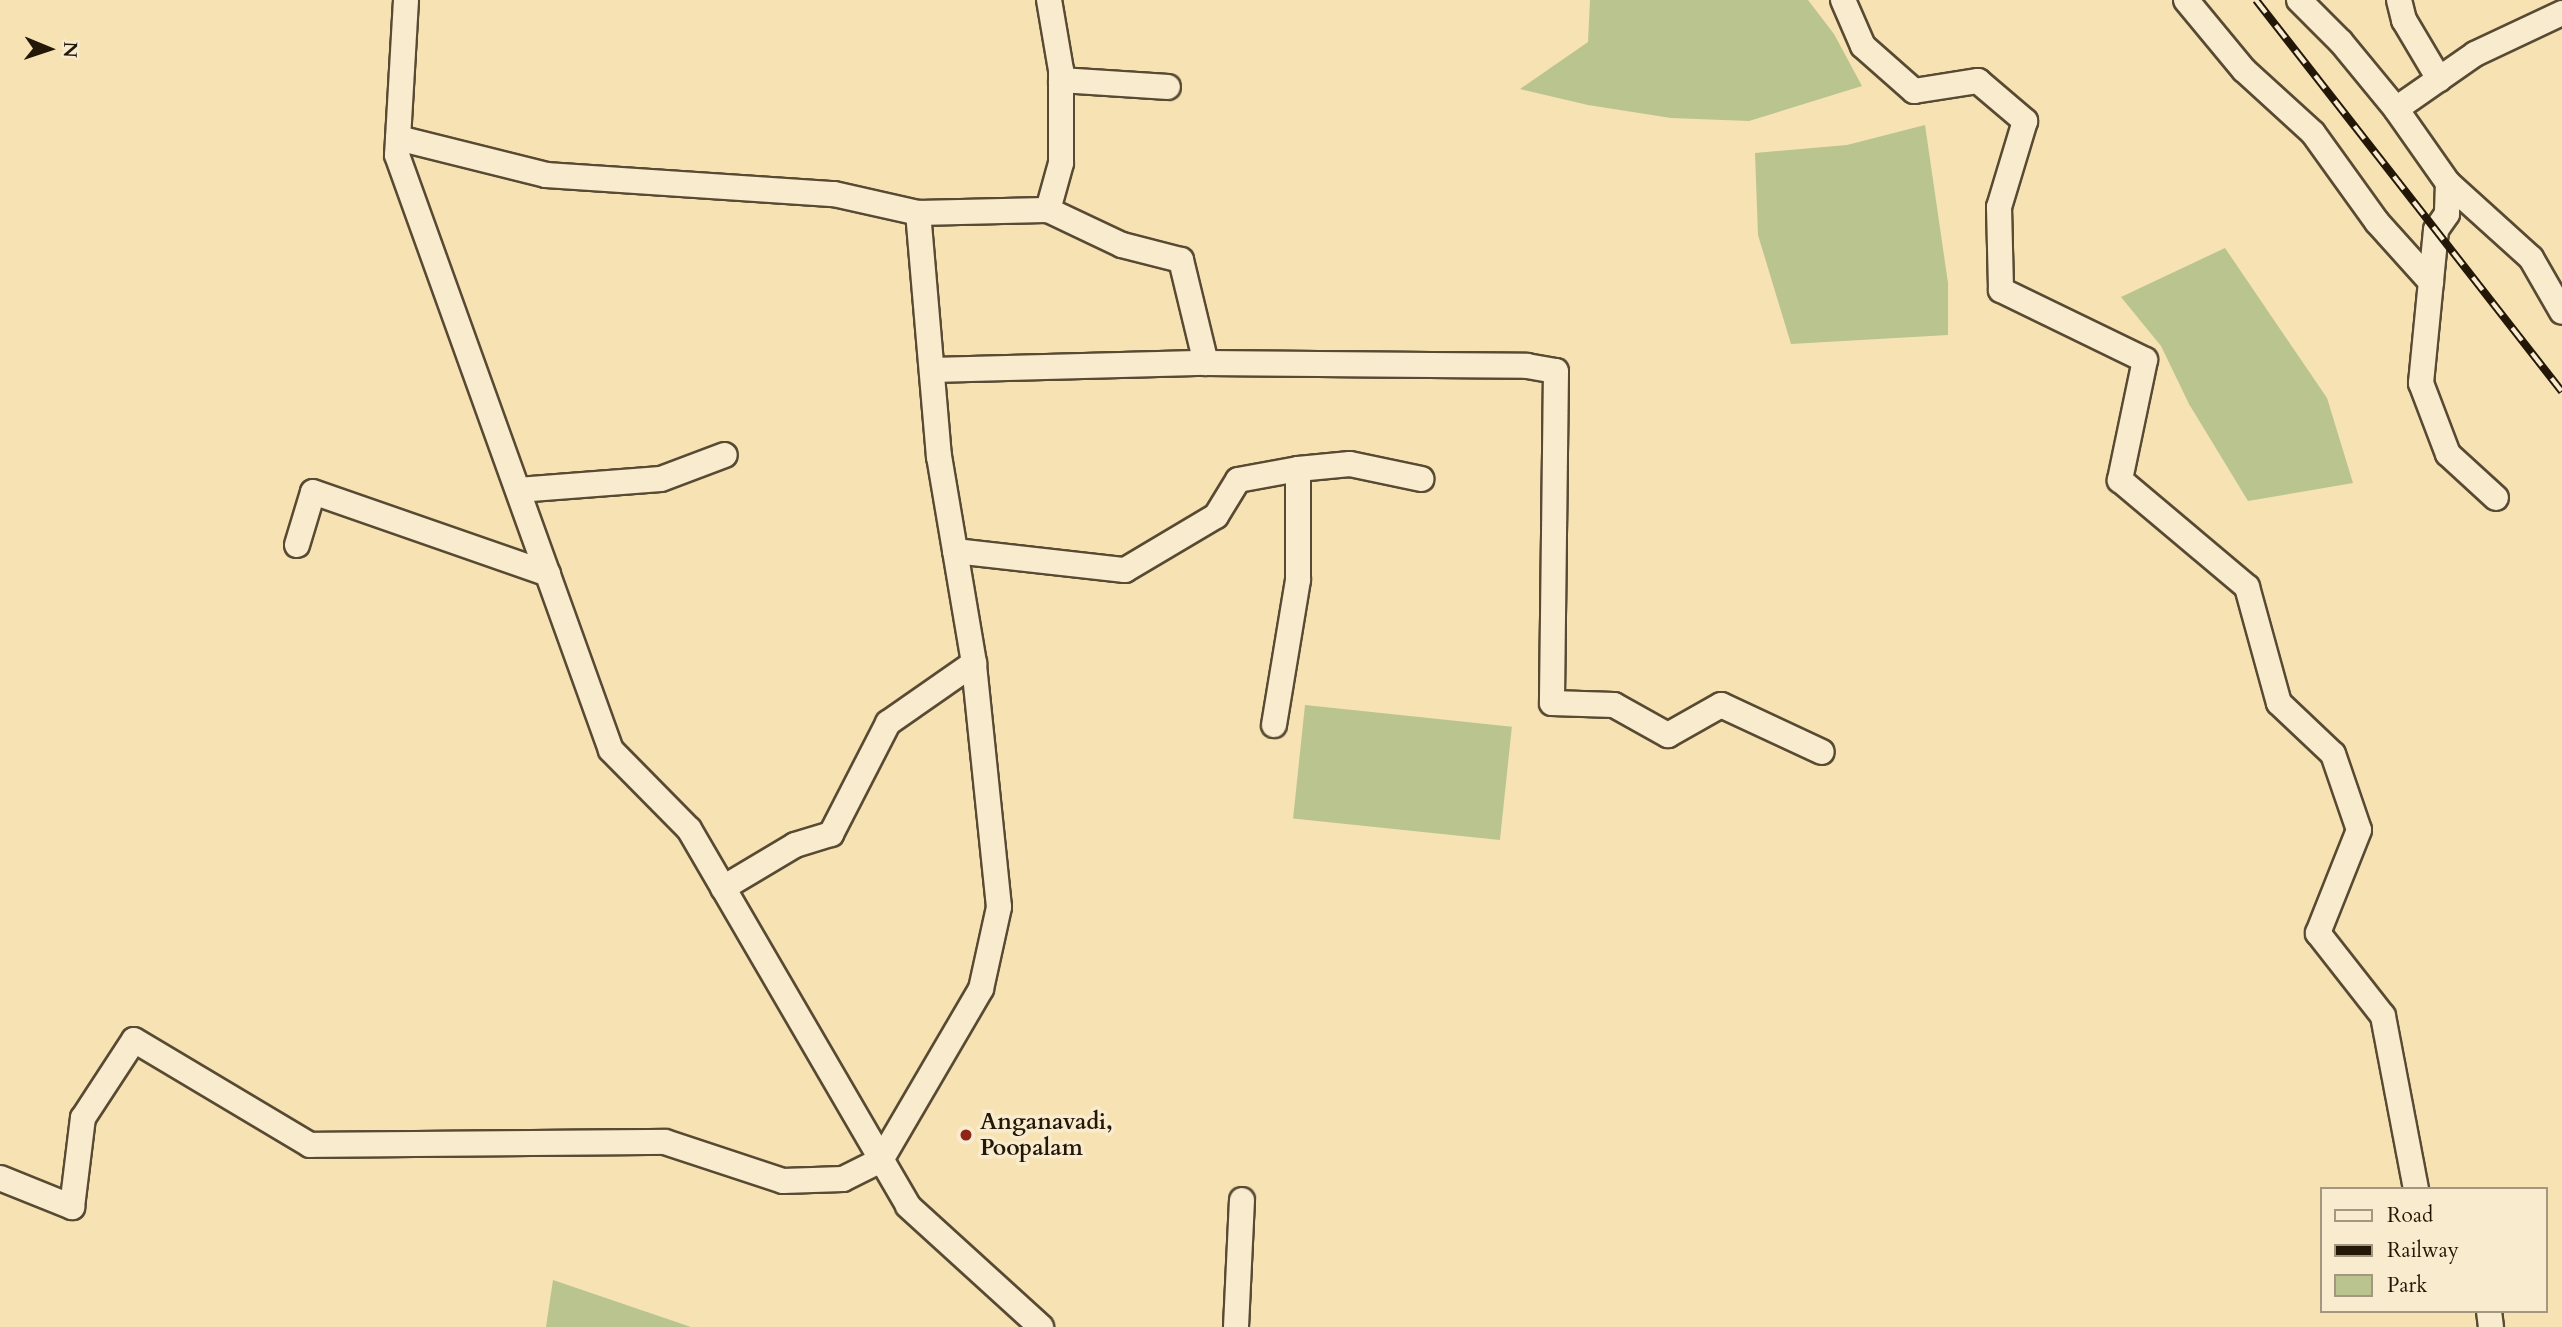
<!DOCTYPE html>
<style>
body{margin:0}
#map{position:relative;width:2562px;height:1327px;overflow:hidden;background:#f6e2b3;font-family:Cardo,serif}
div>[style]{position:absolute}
.green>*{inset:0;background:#bac48f;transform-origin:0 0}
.roads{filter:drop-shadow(2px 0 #584a33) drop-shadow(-2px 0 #584a33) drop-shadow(0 2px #584a33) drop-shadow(0 -2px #584a33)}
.minor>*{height:24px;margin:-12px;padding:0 12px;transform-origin:12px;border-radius:12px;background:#f9ecce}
.rail>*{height:8px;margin-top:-4px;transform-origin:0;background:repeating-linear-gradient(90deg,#f9ecce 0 16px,#231708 0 32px);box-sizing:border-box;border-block:2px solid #231708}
.dots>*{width:19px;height:19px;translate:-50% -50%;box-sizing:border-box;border:4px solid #f9ecce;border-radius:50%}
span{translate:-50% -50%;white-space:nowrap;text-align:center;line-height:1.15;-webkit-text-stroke:7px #f9ecce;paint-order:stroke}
.poi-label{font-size:23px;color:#231708;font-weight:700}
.left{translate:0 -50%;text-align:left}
.legend{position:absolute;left:2320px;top:1187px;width:228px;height:126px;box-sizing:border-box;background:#f9ecce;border:2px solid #a3977f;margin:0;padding:9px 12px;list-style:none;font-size:21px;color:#231708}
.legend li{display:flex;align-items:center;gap:14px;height:35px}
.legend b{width:35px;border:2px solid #a3977f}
.north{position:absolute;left:14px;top:14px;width:70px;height:70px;-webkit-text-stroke:5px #f9ecce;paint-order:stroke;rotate:92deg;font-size:19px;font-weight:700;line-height:28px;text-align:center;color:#231708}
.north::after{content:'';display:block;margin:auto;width:24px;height:32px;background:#231708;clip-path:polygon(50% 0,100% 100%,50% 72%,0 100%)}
</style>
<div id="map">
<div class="green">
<i style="clip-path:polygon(1590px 0,1808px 0,1834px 34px,1862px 86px,1749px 121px,1671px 118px,1588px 105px,1520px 89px,1588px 42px)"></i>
<i style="clip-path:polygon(1925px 125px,1948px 283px,1948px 335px,1791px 344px,1758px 235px,1755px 153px,1847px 145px)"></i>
<i style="clip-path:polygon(2225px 248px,2327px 398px,2353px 483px,2248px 501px,2189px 404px,2161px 346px,2121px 297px)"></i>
<i style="left:1305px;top:705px;width:208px;height:114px;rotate:6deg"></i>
<i style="clip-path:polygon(553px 1280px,691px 1327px,546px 1327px)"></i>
</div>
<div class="roads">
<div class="minor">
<i style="left:406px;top:0;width:155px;rotate:93.3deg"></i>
<i style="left:397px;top:155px;width:632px;rotate:70.22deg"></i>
<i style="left:611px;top:750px;width:111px;rotate:45.4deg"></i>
<i style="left:689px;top:829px;width:436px;rotate:59.8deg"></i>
<i style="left:908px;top:1206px;width:180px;rotate:42.3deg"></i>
<i style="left:1843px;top:0;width:50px;rotate:66.5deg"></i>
<i style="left:1863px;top:46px;width:68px;rotate:41.4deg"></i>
<i style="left:1914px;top:91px;width:65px;rotate:-8.9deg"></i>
<i style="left:1978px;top:81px;width:62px;rotate:40.4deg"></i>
<i style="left:2025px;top:121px;width:90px;rotate:106.8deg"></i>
<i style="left:1999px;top:207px;width:83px;rotate:88.6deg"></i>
<i style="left:2001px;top:290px;width:160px;rotate:25.9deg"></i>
<i style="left:2145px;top:360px;width:123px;rotate:101.8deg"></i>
<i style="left:2120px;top:480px;width:166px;rotate:40.1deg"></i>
<i style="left:2247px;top:587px;width:120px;rotate:74.6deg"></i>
<i style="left:2279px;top:703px;width:74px;rotate:43.4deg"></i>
<i style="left:2333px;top:754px;width:80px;rotate:71.1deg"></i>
<i style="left:2359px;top:830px;width:111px;rotate:111.7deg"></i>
<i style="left:2318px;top:933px;width:105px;rotate:51.9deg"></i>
<i style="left:2383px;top:1016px;width:176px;rotate:79.2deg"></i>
<i style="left:2186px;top:0;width:91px;rotate:50.4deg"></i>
<i style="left:2244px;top:70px;width:93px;rotate:42.4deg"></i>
<i style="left:2313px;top:133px;width:110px;rotate:54.3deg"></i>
<i style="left:2377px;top:222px;width:81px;rotate:48deg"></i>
<i style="left:2299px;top:0;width:59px;rotate:45deg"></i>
<i style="left:2341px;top:42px;width:87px;rotate:50.6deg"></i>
<i style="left:2399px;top:0;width:21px;rotate:76deg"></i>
<i style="left:2404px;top:20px;width:69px;rotate:59.3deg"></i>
<i style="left:2562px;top:13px;width:96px;rotate:154.8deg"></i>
<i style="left:2475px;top:54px;width:96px;rotate:145.2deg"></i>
<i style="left:2396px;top:109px;width:90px;rotate:54.9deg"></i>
<i style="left:2448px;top:183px;width:112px;rotate:42.1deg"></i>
<i style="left:2531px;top:258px;width:62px;rotate:60.1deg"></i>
<i style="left:1061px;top:80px;width:107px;rotate:3.7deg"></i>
<i style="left:398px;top:138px;width:153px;rotate:14deg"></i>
<i style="left:546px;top:175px;width:289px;rotate:3.8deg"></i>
<i style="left:834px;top:194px;width:86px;rotate:12.7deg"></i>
<i style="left:918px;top:213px;width:130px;rotate:-1.3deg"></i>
<i style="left:1048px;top:210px;width:82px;rotate:25.3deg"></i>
<i style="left:1122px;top:245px;width:61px;rotate:14.3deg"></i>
<i style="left:1181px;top:260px;width:106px;rotate:76.4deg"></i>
<i style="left:2448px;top:183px;width:31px;rotate:92deg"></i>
<i style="left:2447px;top:214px;width:19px;rotate:125deg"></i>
<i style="left:2436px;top:230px;width:154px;rotate:95.6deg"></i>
<i style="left:2421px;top:383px;width:76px;rotate:69.2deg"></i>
<i style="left:2448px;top:454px;width:65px;rotate:42.5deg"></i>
<i style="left:1048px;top:210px;width:49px;rotate:-74.5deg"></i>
<i style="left:1061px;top:163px;width:93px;rotate:-90deg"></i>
<i style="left:1061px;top:70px;width:71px;rotate:-99.7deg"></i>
<i style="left:932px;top:370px;width:274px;rotate:-1.5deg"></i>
<i style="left:1206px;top:363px;width:321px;rotate:0.5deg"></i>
<i style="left:1527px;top:366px;width:29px;rotate:10deg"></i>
<i style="left:1556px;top:371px;width:332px;rotate:90.7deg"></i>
<i style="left:1552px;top:703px;width:62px;rotate:1.8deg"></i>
<i style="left:1614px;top:705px;width:62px;rotate:29.1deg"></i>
<i style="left:1668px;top:735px;width:61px;rotate:-29.5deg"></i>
<i style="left:1721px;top:705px;width:111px;rotate:25deg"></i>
<i style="left:1298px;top:469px;width:52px;rotate:-5.5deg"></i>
<i style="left:1350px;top:464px;width:73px;rotate:11.9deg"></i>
<i style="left:518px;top:490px;width:143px;rotate:-4.4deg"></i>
<i style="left:661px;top:479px;width:68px;rotate:-20.6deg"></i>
<i style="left:297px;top:545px;width:55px;rotate:-73.2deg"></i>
<i style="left:313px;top:492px;width:249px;rotate:19.2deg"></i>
<i style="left:955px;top:551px;width:171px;rotate:6.4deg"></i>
<i style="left:1125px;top:570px;width:106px;rotate:-30.7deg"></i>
<i style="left:1216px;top:516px;width:42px;rotate:-58.6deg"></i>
<i style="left:1238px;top:480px;width:61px;rotate:-10.4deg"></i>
<i style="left:1298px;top:469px;width:111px;rotate:90deg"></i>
<i style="left:1298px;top:580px;width:147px;rotate:99.4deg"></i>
<i style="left:723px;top:888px;width:84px;rotate:-30.8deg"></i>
<i style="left:795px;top:845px;width:38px;rotate:-17deg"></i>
<i style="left:831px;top:834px;width:125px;rotate:-62.8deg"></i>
<i style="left:888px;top:723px;width:105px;rotate:-34.9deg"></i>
<i style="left:0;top:1178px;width:78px;rotate:21.9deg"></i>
<i style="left:72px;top:1207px;width:90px;rotate:-83deg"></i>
<i style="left:83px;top:1118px;width:93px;rotate:-56.8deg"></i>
<i style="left:134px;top:1040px;width:205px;rotate:30.8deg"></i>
<i style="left:310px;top:1145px;width:355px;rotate:-0.5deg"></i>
<i style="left:665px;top:1142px;width:124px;rotate:18.3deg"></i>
<i style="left:783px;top:1181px;width:60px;rotate:-1.9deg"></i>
<i style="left:843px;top:1179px;width:42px;rotate:-26.6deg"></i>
<i style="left:881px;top:1160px;width:198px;rotate:-59.7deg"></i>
<i style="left:981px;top:989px;width:84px;rotate:-77.6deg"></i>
<i style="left:999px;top:907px;width:245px;rotate:-95.9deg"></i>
<i style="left:974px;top:663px;width:209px;rotate:-99.6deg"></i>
<i style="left:939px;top:457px;width:245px;rotate:-94.9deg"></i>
<i style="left:2489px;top:1311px;width:16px;rotate:83deg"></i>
<i style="left:1236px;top:1327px;width:127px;rotate:-87.3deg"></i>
</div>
</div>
<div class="rail">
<i style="left:2256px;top:0;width:497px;rotate:52deg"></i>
</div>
<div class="dots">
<i style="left:966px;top:1135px;background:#8f2418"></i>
</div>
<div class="poi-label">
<span class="left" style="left:980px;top:1135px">Anganavadi,<br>Poopalam</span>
</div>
<ul class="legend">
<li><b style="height:9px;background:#f9ecce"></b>Road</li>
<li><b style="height:9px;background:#231708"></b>Railway</li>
<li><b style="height:19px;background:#bac48f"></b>Park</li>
</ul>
<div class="north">N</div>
</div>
